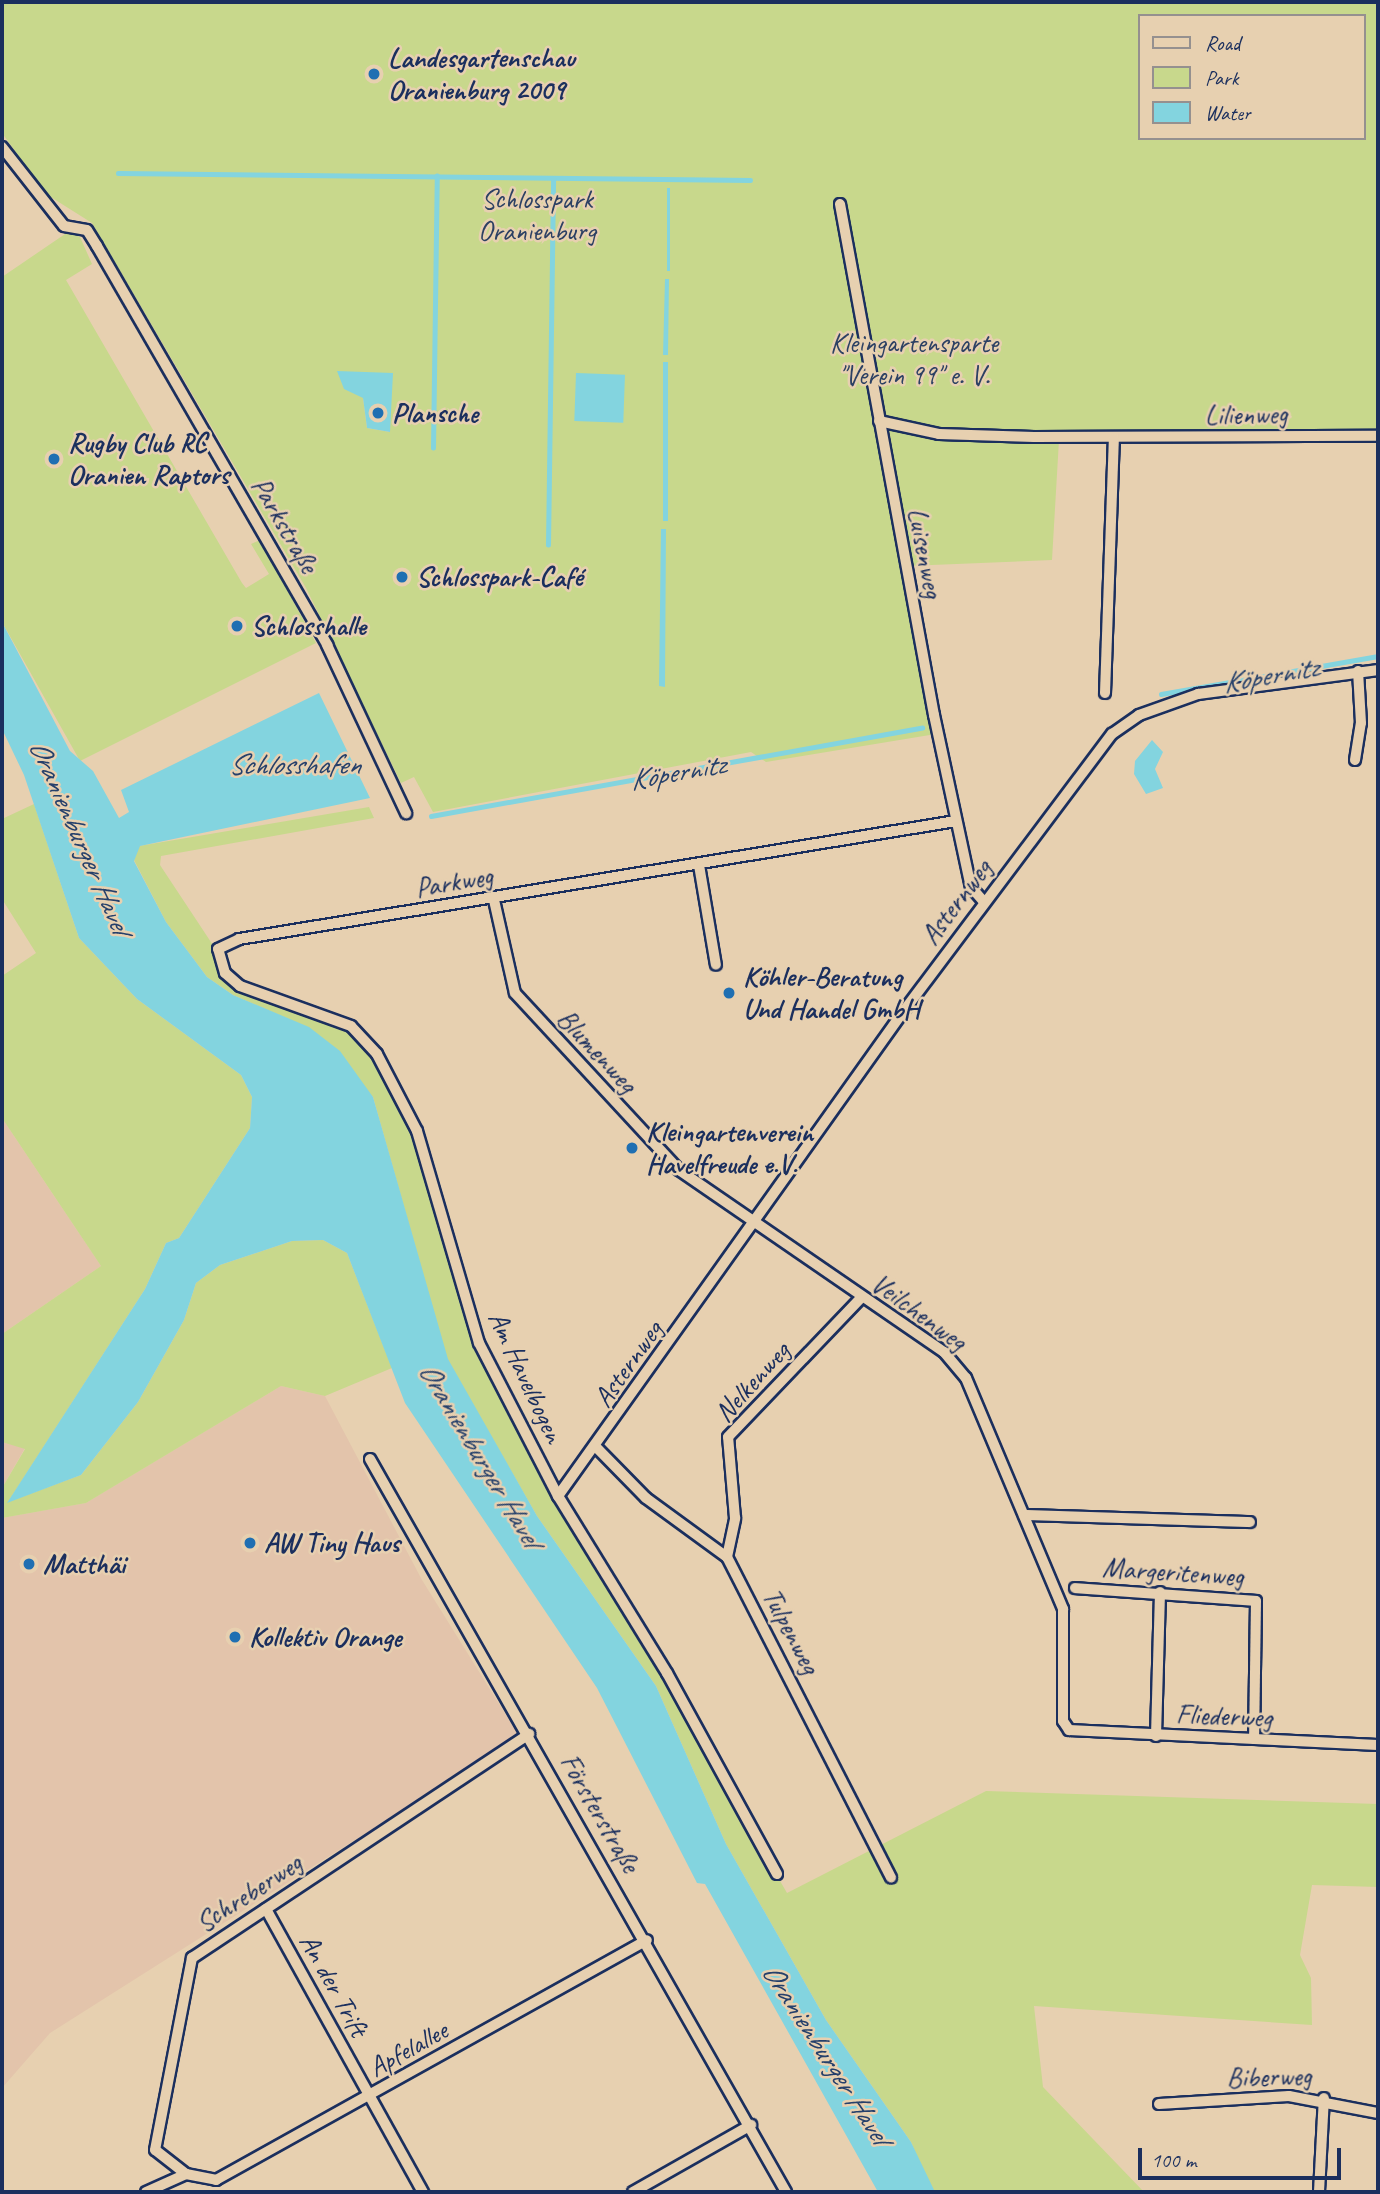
<!DOCTYPE html>
<meta charset="utf-8">
<style>
body{margin:0}
#map{position:relative;width:1380px;height:2194px;overflow:hidden;background:#e7d0b0;font-family:Caveat,sans-serif}
div>[style]{position:absolute}
.built>*{inset:0;background:#e3c4ab}
.green>*{inset:0;background:#c8d88c}
.water>*{inset:0;background:#83d4df;transform-origin:0 0}
.stream>*{height:4.5px;margin:-2.25px;padding:0 2.25px;transform-origin:2.25px;border-radius:2.25px;background:#83d4df}
.roads{filter:drop-shadow(2px 0 #1b2f5e) drop-shadow(-2px 0 #1b2f5e) drop-shadow(0 2px #1b2f5e) drop-shadow(0 -2px #1b2f5e)}
.street>*{height:10px;margin:-5px;padding:0 5px;transform-origin:5px;border-radius:5px;background:#e7d0b0}
.dots>*{width:19px;height:19px;translate:-50% -50%;box-sizing:border-box;border:4px solid #e7d0b0;border-radius:50%}
span{translate:-50% -50%;white-space:nowrap;text-align:center;line-height:1.15;-webkit-text-stroke:5px #e7d0b0;paint-order:stroke}
.poi-label{font-size:28px;color:#1b2f5e;font-weight:700}
.left{translate:0 -50%;text-align:left}
.park-label{font-size:28px;color:#2c4063}
.street-label{font-size:28px;color:#1b2f5e}
.water-label{font-size:30px;color:#25406b;font-style:italic}
.frame{position:absolute;inset:0;border:4px solid #1b2f5e;pointer-events:none}
.legend{position:absolute;left:1138px;top:14px;width:228px;height:126px;box-sizing:border-box;background:#e7d0b0;border:2px solid #95908f;margin:0;padding:9px 12px;list-style:none;font-size:21px;color:#1b2f5e}
.legend li{display:flex;align-items:center;gap:14px;height:35px}
.legend b{width:35px;border:2px solid #95908f}
.scale{position:absolute;left:1138px;top:2148px;width:203px;height:32px;box-sizing:border-box;border:4px solid #1b2f5e;border-top:0;padding-left:9px;font-size:21px;line-height:24px;white-space:nowrap;color:#1b2f5e;-webkit-text-stroke:5px #e7d0b0;paint-order:stroke}
</style>
<div id="map">
<div class="built">
<i style="clip-path:polygon(2px 1118px,101px 1266px,2px 1334px)"></i>
<i style="clip-path:polygon(281px 1386px,325px 1396px,422px 1580px,519px 1736px,50px 2033px,2px 2088px,2px 1518px,86px 1503px)"></i>
<i style="clip-path:polygon(2px 1442px,25px 1448px,2px 1488px)"></i>
</div>
<div class="green">
<i style="clip-path:polygon(evenodd,2px 2px,1378px 2px,1378px 435px,1059px 440px,1052px 560px,907px 566px,942px 733px,766px 762px,751px 752px,433px 812px,414px 777px,401px 783px,306px 588px,92px 223px,46px 194px,2px 133px,2px 2px,1140px 16px,1364px 16px,1364px 138px,1140px 138px,1140px 16px,2px 2px,363px 398px,390px 432px,367px 428px,363px 398px)"></i>
<i style="clip-path:polygon(68px 232px,80px 237px,92px 264px,66px 280px,242px 583px,246px 588px,269px 574px,251px 544px,260px 540px,316px 643px,80px 761px,2px 622px,2px 277px)"></i>
<i style="clip-path:polygon(34px 804px,79px 938px,137px 999px,241px 1075px,252px 1097px,250px 1128px,179px 1238px,166px 1243px,145px 1289px,8px 1502px,81px 1475px,138px 1402px,184px 1320px,196px 1283px,220px 1265px,292px 1241px,323px 1240px,347px 1253px,392px 1368px,325px 1396px,281px 1386px,86px 1503px,2px 1518px,2px 1488px,25px 1449px,2px 1442px,2px 1334px,101px 1266px,2px 1118px,2px 976px,36px 953px,2px 899px,2px 819px)"></i>
<i style="clip-path:polygon(369px 807px,374px 818px,161px 856px,160px 865px,240px 986px,351px 1026px,377px 1054px,417px 1131px,468px 1309px,558px 1496px,787px 1893px,986px 1791px,1378px 1804px,1378px 1887px,1312px 1885px,1300px 1955px,1311px 1978px,1312px 2025px,1034px 2006px,1043px 2087px,1144px 2192px,932px 2192px,911px 2142px,826px 2020px,726px 1844px,656px 1686px,537px 1516px,447px 1359px,373px 1097px,309px 1028px,233px 995px,207px 977px,166px 922px,134px 860px,139px 846px)"></i>
</div>
<div class="water">
<i style="left:667px;top:188px;width:3px;height:83px"></i>
<i style="clip-path:polygon(665px 279px,669px 279px,668px 355px,663px 355px)"></i>
<i style="left:663px;top:362px;width:5px;height:159px"></i>
<i style="clip-path:polygon(337px 371px,393px 373px,390px 432px,367px 428px,363px 398px,344px 389px)"></i>
<i style="left:576px;top:373px;width:49px;height:48px;rotate:2deg"></i>
<i style="clip-path:polygon(661px 529px,666px 529px,665px 687px,659px 686px)"></i>
<i style="clip-path:polygon(2px 622px,70px 751px,93px 771px,119px 818px,129px 812px,121px 790px,319px 693px,370px 798px,140px 846px,134px 861px,166px 922px,207px 977px,233px 995px,309px 1027px,340px 1051px,373px 1097px,448px 1359px,537px 1516px,656px 1686px,726px 1844px,826px 2020px,911px 2142px,935px 2192px,878px 2192px,705px 1884px,697px 1883px,597px 1688px,405px 1403px,347px 1253px,323px 1240px,292px 1241px,220px 1265px,196px 1283px,184px 1320px,138px 1402px,81px 1475px,7px 1503px,145px 1289px,166px 1243px,179px 1238px,250px 1128px,252px 1097px,241px 1075px,137px 999px,79px 938px,24px 775px,2px 729px)"></i>
<i style="clip-path:polygon(1152px 740px,1163px 752px,1155px 769px,1163px 788px,1146px 794px,1134px 774px,1135px 761px)"></i>
</div>
<div class="stream">
<i style="left:118px;top:173px;width:632px;rotate:0.63deg"></i>
<i style="left:433px;top:448px;width:272px;rotate:-89.2deg"></i>
<i style="left:548px;top:545px;width:366px;rotate:-89.2deg"></i>
<i style="left:1161px;top:694px;width:220px;rotate:-9.9deg"></i>
<i style="left:431px;top:816px;width:499px;rotate:-10.2deg"></i>
</div>
<div class="roads">
<div class="street">
<i style="left:2px;top:147px;width:100px;rotate:51.9deg"></i>
<i style="left:64px;top:226px;width:23px;rotate:10deg"></i>
<i style="left:87px;top:230px;width:19px;rotate:58deg"></i>
<i style="left:97px;top:246px;width:461px;rotate:60deg"></i>
<i style="left:327px;top:645px;width:186px;rotate:64.8deg"></i>
<i style="left:840px;top:204px;width:520px;rotate:79.58deg"></i>
<i style="left:934px;top:715px;width:176px;rotate:77.9deg"></i>
<i style="left:971px;top:887px;width:20px;rotate:49deg"></i>
<i style="left:879px;top:421px;width:61px;rotate:12.2deg"></i>
<i style="left:939px;top:434px;width:95px;rotate:1.8deg"></i>
<i style="left:1034px;top:437px;width:344px;rotate:-0.2deg"></i>
<i style="left:1105px;top:693px;width:255px;rotate:-88deg"></i>
<i style="left:1355px;top:760px;width:37px;rotate:-81deg"></i>
<i style="left:1361px;top:723px;width:52px;rotate:-93.3deg"></i>
<i style="left:699px;top:865px;width:101px;rotate:80.4deg"></i>
<i style="left:494px;top:900px;width:95px;rotate:77.3deg"></i>
<i style="left:515px;top:993px;width:241px;rotate:47.2deg"></i>
<i style="left:679px;top:1170px;width:321px;rotate:34.5deg"></i>
<i style="left:944px;top:1352px;width:34px;rotate:50deg"></i>
<i style="left:966px;top:1378px;width:251px;rotate:67.2deg"></i>
<i style="left:1063px;top:1609px;width:112px;rotate:90deg"></i>
<i style="left:1063px;top:1721px;width:11px;rotate:56deg"></i>
<i style="left:1069px;top:1730px;width:309px;rotate:2.8deg"></i>
<i style="left:597px;top:1448px;width:70px;rotate:45.6deg"></i>
<i style="left:646px;top:1498px;width:100px;rotate:36.1deg"></i>
<i style="left:727px;top:1557px;width:360px;rotate:62.9deg"></i>
<i style="left:370px;top:1459px;width:843px;rotate:60.42deg"></i>
<i style="left:558px;top:1496px;width:589px;rotate:-54.53deg"></i>
<i style="left:900px;top:1016px;width:353px;rotate:-53.1deg"></i>
<i style="left:1112px;top:734px;width:33px;rotate:-35deg"></i>
<i style="left:1139px;top:715px;width:63px;rotate:-19.6deg"></i>
<i style="left:1198px;top:694px;width:182px;rotate:-7.6deg"></i>
<i style="left:1024px;top:1515px;width:226px;rotate:1.8deg"></i>
<i style="left:727px;top:1557px;width:40px;rotate:-78deg"></i>
<i style="left:735px;top:1518px;width:81px;rotate:-94.9deg"></i>
<i style="left:728px;top:1437px;width:192px;rotate:-46.3deg"></i>
<i style="left:1075px;top:1588px;width:181px;rotate:4.1deg"></i>
<i style="left:1256px;top:1601px;width:138px;rotate:90.8deg"></i>
<i style="left:1156px;top:1736px;width:144px;rotate:-88.4deg"></i>
<i style="left:777px;top:1874px;width:229px;rotate:-118.7deg"></i>
<i style="left:667px;top:1673px;width:208px;rotate:-121.6deg"></i>
<i style="left:558px;top:1496px;width:172px;rotate:-117.3deg"></i>
<i style="left:479px;top:1343px;width:221px;rotate:-106.3deg"></i>
<i style="left:417px;top:1131px;width:87px;rotate:-117.5deg"></i>
<i style="left:377px;top:1054px;width:38px;rotate:-133deg"></i>
<i style="left:351px;top:1026px;width:118px;rotate:-160.2deg"></i>
<i style="left:240px;top:986px;width:20px;rotate:-139deg"></i>
<i style="left:225px;top:973px;width:25px;rotate:-106deg"></i>
<i style="left:218px;top:949px;width:23px;rotate:-25deg"></i>
<i style="left:239px;top:939px;width:727px;rotate:-9.35deg"></i>
<i style="left:266px;top:1909px;width:324px;rotate:61deg"></i>
<i style="left:1159px;top:2104px;width:130px;rotate:-3.5deg"></i>
<i style="left:1289px;top:2096px;width:91px;rotate:10.8deg"></i>
<i style="left:186px;top:2174px;width:31px;rotate:11deg"></i>
<i style="left:216px;top:2180px;width:493px;rotate:-29.1deg"></i>
<i style="left:146px;top:2192px;width:44px;rotate:-24.2deg"></i>
<i style="left:186px;top:2174px;width:39px;rotate:-142deg"></i>
<i style="left:155px;top:2150px;width:196px;rotate:-79.1deg"></i>
<i style="left:192px;top:1958px;width:405px;rotate:-33.6deg"></i>
<i style="left:633px;top:2192px;width:136px;rotate:-29.6deg"></i>
<i style="left:1319px;top:2192px;width:94px;rotate:-87deg"></i>
</div>
</div>
<div class="dots">
<i style="left:374px;top:74px;background:#1f6fb2"></i>
<i style="left:378px;top:413px;background:#1f6fb2"></i>
<i style="left:54px;top:459px;background:#1f6fb2"></i>
<i style="left:402px;top:577px;background:#1f6fb2"></i>
<i style="left:237px;top:626px;background:#1f6fb2"></i>
<i style="left:729px;top:993px;background:#1f6fb2"></i>
<i style="left:632px;top:1148px;background:#1f6fb2"></i>
<i style="left:250px;top:1543px;background:#1f6fb2"></i>
<i style="left:29px;top:1564px;background:#1f6fb2"></i>
<i style="left:235px;top:1637px;background:#1f6fb2"></i>
</div>
<div class="poi-label">
<span class="left" style="left:388px;top:74px">Landesgartenschau<br>Oranienburg 2009</span>
<span class="left" style="left:392px;top:413px">Plansche</span>
<span class="left" style="left:68px;top:459px">Rugby Club RC<br>Oranien Raptors</span>
<span class="left" style="left:416px;top:577px">Schlosspark-Café</span>
<span class="left" style="left:251px;top:626px">Schlosshalle</span>
<span class="left" style="left:743px;top:993px">Köhler-Beratung<br>Und Handel GmbH</span>
<span class="left" style="left:646px;top:1148px">Kleingartenverein<br>Havelfreude e.V.</span>
<span class="left" style="left:264px;top:1543px">AW Tiny Haus</span>
<span class="left" style="left:43px;top:1564px">Matthäi</span>
<span class="left" style="left:249px;top:1637px">Kollektiv Orange</span>
</div>
<div class="park-label">
<span style="left:537px;top:215px">Schlosspark<br>Oranienburg</span>
<span style="left:914px;top:359px">Kleingartensparte<br>"Verein 99" e. V.</span>
</div>
<div class="street-label">
<span style="left:1246px;top:415px;rotate:-1deg">Lilienweg</span>
<span style="left:285px;top:525px;rotate:60deg">Parkstraße</span>
<span style="left:925px;top:553px;rotate:79deg">Luisenweg</span>
<span style="left:454px;top:882px;rotate:-9deg">Parkweg</span>
<span style="left:956px;top:902px;rotate:-53deg">Asternweg</span>
<span style="left:597px;top:1051px;rotate:47deg">Blumenweg</span>
<span style="left:919px;top:1312px;rotate:36deg">Veilchenweg</span>
<span style="left:628px;top:1364px;rotate:-55deg">Asternweg</span>
<span style="left:526px;top:1377px;rotate:65deg">Am Havelbogen</span>
<span style="left:752px;top:1382px;rotate:-48deg">Nelkenweg</span>
<span style="left:1173px;top:1572px;rotate:4deg">Margeritenweg</span>
<span style="left:791px;top:1631px;rotate:62deg">Tulpenweg</span>
<span style="left:1224px;top:1716px;rotate:2deg">Fliederweg</span>
<span style="left:600px;top:1813px;rotate:60deg">Försterstraße</span>
<span style="left:249px;top:1893px;rotate:-33deg">Schreberweg</span>
<span style="left:334px;top:1985px;rotate:61deg">An der Trift</span>
<span style="left:408px;top:2049px;rotate:-29deg">Apfelallee</span>
<span style="left:1269px;top:2077px;rotate:-1deg">Biberweg</span>
</div>
<div class="water-label">
<span style="left:1270px;top:675px;rotate:-10deg">Köpernitz</span>
<span style="left:294px;top:764px">Schlosshafen</span>
<span style="left:677px;top:772px;rotate:-10deg">Köpernitz</span>
<span style="left:80px;top:836px;rotate:66deg">Oranienburger Havel</span>
<span style="left:480px;top:1454px;rotate:59deg">Oranienburger Havel</span>
<span style="left:826px;top:2053px;rotate:57deg">Oranienburger Havel</span>
</div>
<div class="frame"></div>
<ul class="legend">
<li><b style="height:9px;background:#e7d0b0"></b>Road</li>
<li><b style="height:19px;background:#c8d88c"></b>Park</li>
<li><b style="height:19px;background:#83d4df"></b>Water</li>
</ul>
<div class="scale">100 m</div>
</div>
